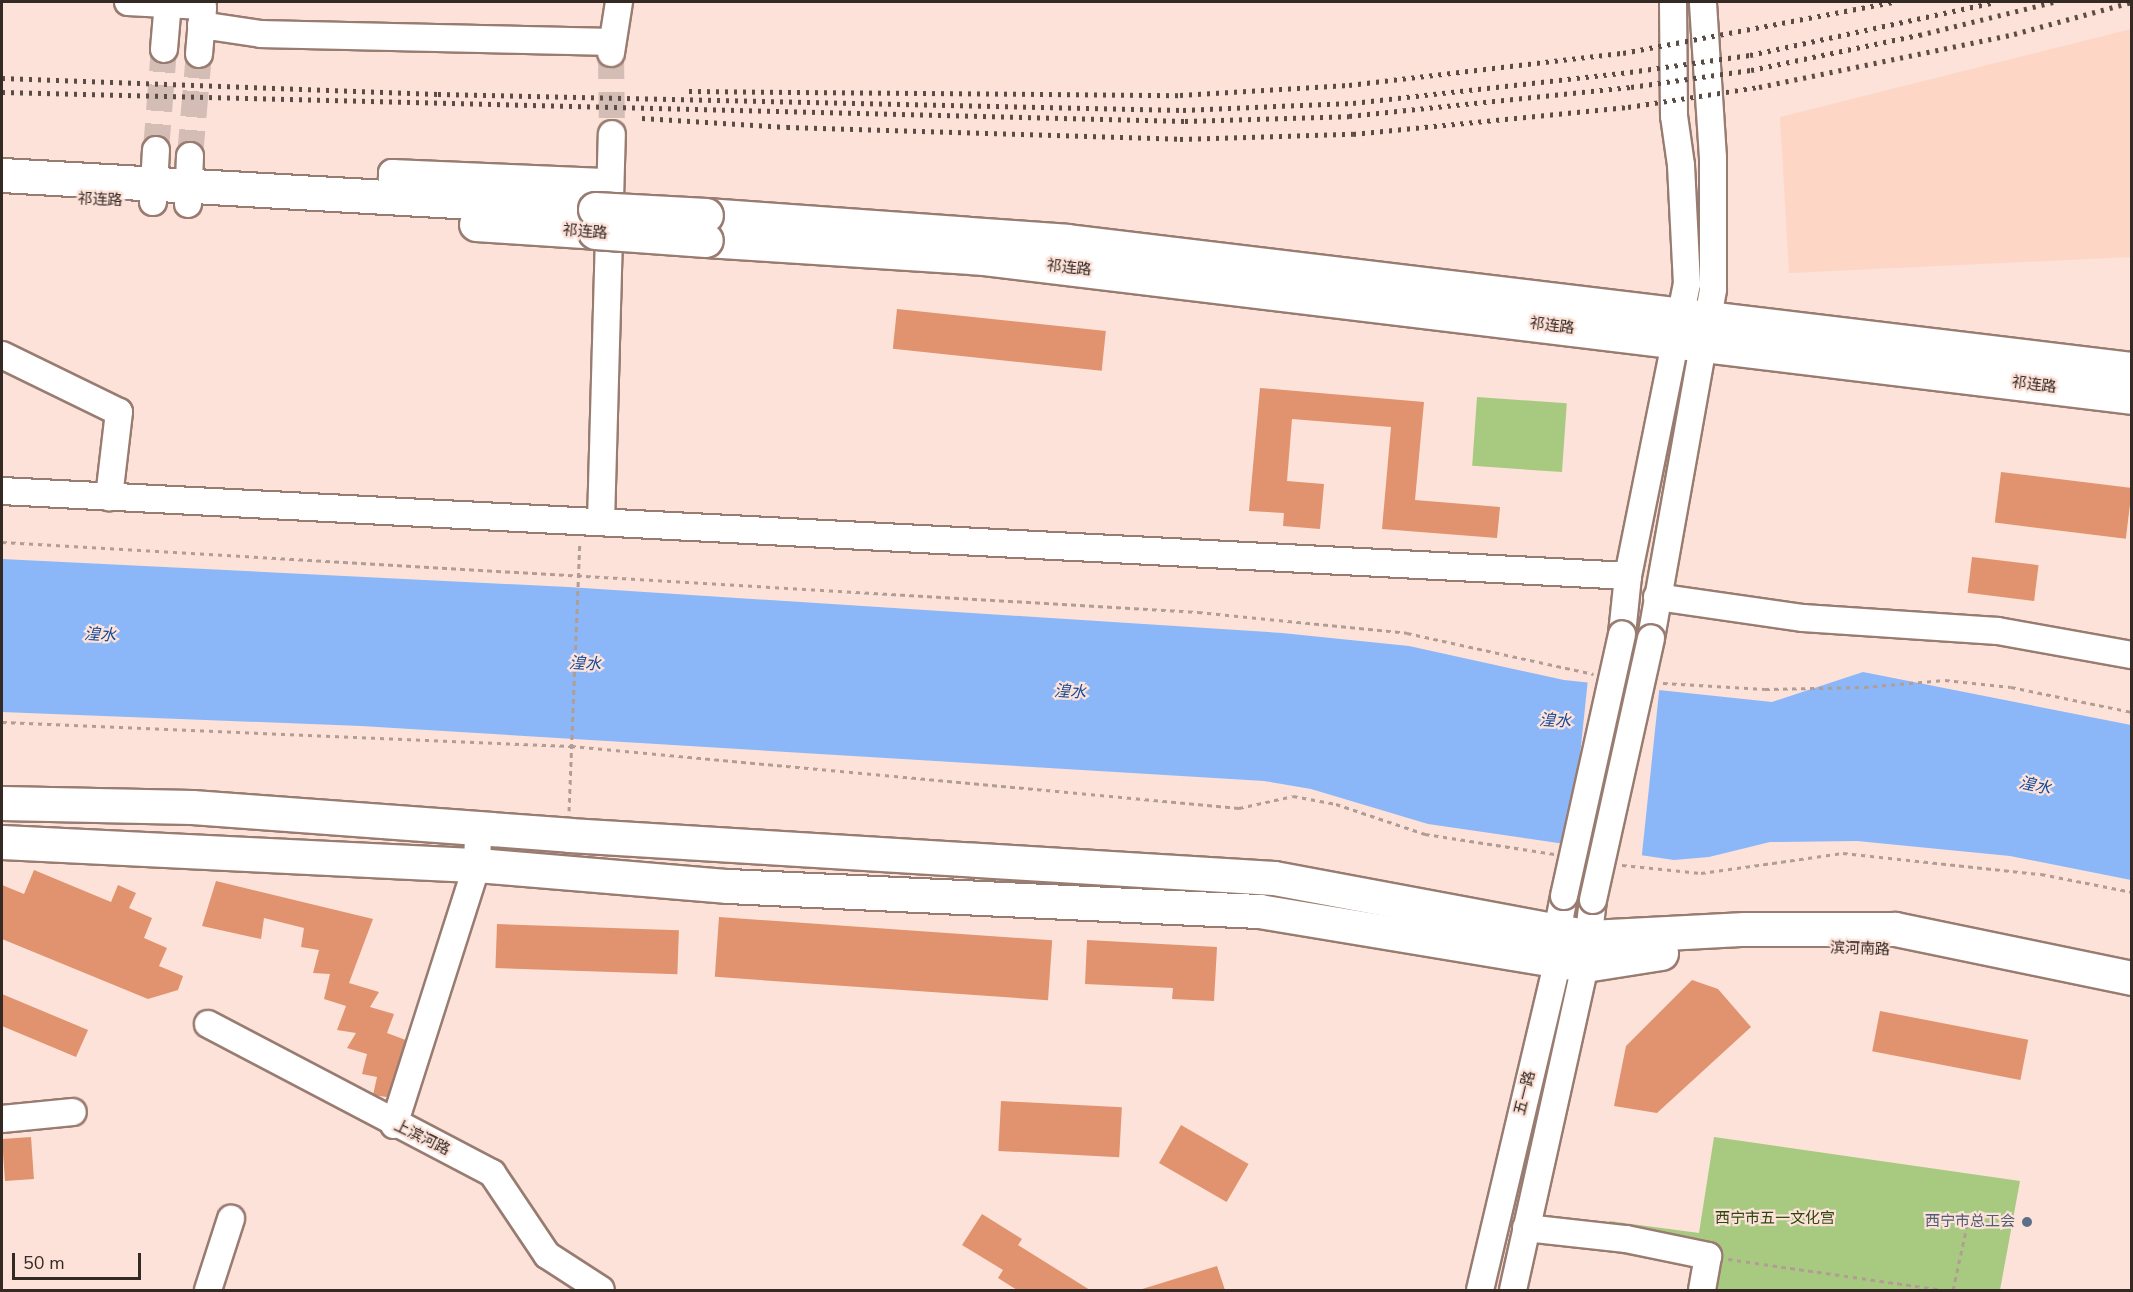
<!DOCTYPE html>
<meta charset="utf-8">
<style>
body{margin:0}
#map{position:relative;width:2133px;height:1292px;overflow:hidden;background:#fce2d8;font-family:"Nunito Sans","Noto Sans SC",sans-serif}
div>[style]{position:absolute}
.built>*{inset:0;background:#fed6c6}
.green>*{inset:0;background:#a7ca80;transform-origin:0 0}
.water>*{inset:0;background:#8bb7f9}
.pier>*{inset:0;background:#fce2d8;transform-origin:0 0}
.building>*{inset:0;background:#e0936e;transform-origin:0 0}
.minor-tunnel>*{height:26px;margin-top:-13px;transform-origin:0;background:repeating-linear-gradient(90deg,#d4bdb4 0 26px,transparent 0 39px)}
.path>*{height:3px;margin-top:-1.5px;transform-origin:0;background:repeating-linear-gradient(90deg,#b29d95 0 4.5px,transparent 0 9px)}
.roads{filter:drop-shadow(2px 0 #997c71) drop-shadow(-2px 0 #997c71) drop-shadow(0 2px #997c71) drop-shadow(0 -2px #997c71)}
.minor>*{height:26px;margin:-13px;padding:0 13px;transform-origin:13px;border-radius:13px;background:#fff}
.major>*{height:33px;margin:-16.5px;padding:0 16.5px;transform-origin:16.5px;border-radius:16.5px;background:#fff}
.highway>*{height:33px;margin:-16.5px;padding:0 16.5px;transform-origin:16.5px;border-radius:16.5px;background:#fff}
.rail>*{height:4.5px;margin-top:-2.25px;transform-origin:0;background:repeating-linear-gradient(90deg,#5a4b45 0 3px,transparent 0 9px)}
.bridges{filter:drop-shadow(2px 0 #997c71) drop-shadow(-2px 0 #997c71) drop-shadow(0 2px #997c71) drop-shadow(0 -2px #997c71)}
.minor-bridge>*{height:26px;margin:-13px;padding:0 13px;transform-origin:13px;border-radius:13px;background:#fff}
.highway-bridge>*{height:33px;margin:-16.5px;padding:0 16.5px;transform-origin:16.5px;border-radius:16.5px;background:#fff}
.dots>*{width:16px;height:16px;translate:-50% -50%;box-sizing:border-box;border:3px solid #fce2d8;border-radius:50%}
span{translate:-50% -50%;white-space:nowrap;text-align:center;line-height:1.15;-webkit-text-stroke:4.5px #fce2d8;paint-order:stroke}
.street-label{font-size:15px;color:#352924}
.park-label{font-size:15px;color:#2f450f}
.service-label{font-size:15px;color:#4e5e75}
.right{translate:-100% -50%;text-align:right}
.water-label{font-size:16px;color:#184c99;font-style:italic}
.frame{position:absolute;inset:0;border:3px solid #352924;pointer-events:none}
.scale{position:absolute;left:12px;top:1253px;width:129px;height:27px;box-sizing:border-box;border:3px solid #352924;border-top:0;padding-left:8px;font-size:18px;line-height:21px;white-space:nowrap;color:#352924;-webkit-text-stroke:4px #fce2d8;paint-order:stroke}
</style>
<div id="map">
<div class="built">
<i style="clip-path:polygon(2131px 29px,2131px 257px,1789px 273px,1780px 117px)"></i>
</div>
<div class="green">
<i style="left:1477px;top:397px;width:90px;height:69px;rotate:4deg"></i>
<i style="clip-path:polygon(1714px 1137px,2020px 1181px,2000px 1290px,1688px 1290px,1692px 1267px,1604px 1251px,1609px 1221px,1699px 1233px)"></i>
</div>
<div class="water">
<i style="clip-path:polygon(2px 559px,568px 587px,1282px 633px,1409px 646px,1564px 680px,1772px 702px,1863px 672px,2131px 725px,2131px 880px,2010px 856px,1857px 841px,1770px 842px,1709px 857px,1674px 860px,1428px 824px,1311px 789px,1264px 781px,361px 726px,2px 712px)"></i>
</div>
<div class="pier">
<i style="left:1588px;top:679px;width:72px;height:171px;rotate:6deg"></i>
</div>
<div class="building">
<i style="left:897px;top:309px;width:210px;height:40px;rotate:6deg"></i>
<i style="clip-path:polygon(1260px 388px,1424px 402px,1415px 500px,1500px 507px,1497px 538px,1382px 529px,1391px 427px,1292px 419px,1287px 481px,1324px 484px,1320px 529px,1283px 526px,1284px 513px,1249px 511px)"></i>
<i style="left:2001px;top:472px;width:132px;height:51px;rotate:7deg"></i>
<i style="left:1972px;top:557px;width:67px;height:36px;rotate:7deg"></i>
<i style="clip-path:polygon(34px 870px,111px 902px,118px 885px,136px 893px,129px 908px,152px 918px,144px 938px,167px 948px,159px 966px,183px 976px,178px 990px,148px 999px,2px 939px,2px 885px,24px 894px)"></i>
<i style="clip-path:polygon(216px 881px,373px 919px,349px 983px,379px 992px,370px 1007px,394px 1014px,387px 1033px,411px 1042px,393px 1098px,373px 1095px,377px 1077px,362px 1074px,367px 1054px,347px 1048px,356px 1033px,337px 1030px,346px 1006px,324px 999px,330px 974px,313px 973px,319px 950px,301px 947px,304px 928px,264px 918px,261px 939px,202px 926px)"></i>
<i style="left:719px;top:917px;width:334px;height:60px;rotate:4deg"></i>
<i style="left:497px;top:924px;width:182px;height:44px;rotate:2deg"></i>
<i style="clip-path:polygon(1087px 940px,1217px 947px,1214px 1001px,1172px 999px,1173px 988px,1085px 984px)"></i>
<i style="clip-path:polygon(1692px 980px,1718px 989px,1751px 1027px,1657px 1113px,1614px 1106px,1626px 1046px)"></i>
<i style="clip-path:polygon(2px 994px,88px 1030px,76px 1057px,2px 1026px)"></i>
<i style="left:1880px;top:1011px;width:151px;height:41px;rotate:11deg"></i>
<i style="left:1001px;top:1101px;width:121px;height:50px;rotate:3deg"></i>
<i style="left:1181px;top:1125px;width:78px;height:44px;rotate:30deg"></i>
<i style="left:31px;top:1137px;width:42px;height:29px;rotate:86deg"></i>
<i style="clip-path:polygon(982px 1214px,1022px 1239px,1018px 1245px,1090px 1290px,1017px 1290px,998px 1278px,1003px 1270px,962px 1245px)"></i>
<i style="clip-path:polygon(1217px 1266px,1225px 1290px,1139px 1290px)"></i>
</div>
<div class="minor-tunnel">
<i style="left:611px;top:53px;width:81px;rotate:89.3deg"></i>
<i style="left:156px;top:150px;width:101px;rotate:-85.5deg"></i>
<i style="left:190px;top:156px;width:102px;rotate:-85deg"></i>
</div>
<div class="path">
<i style="left:2px;top:542px;width:1198px;rotate:3.35deg"></i>
<i style="left:1198px;top:612px;width:210px;rotate:5.7deg"></i>
<i style="left:1407px;top:633px;width:191px;rotate:12.4deg"></i>
<i style="left:1663px;top:683px;width:102px;rotate:3.4deg"></i>
<i style="left:1765px;top:689px;width:99px;rotate:-1.2deg"></i>
<i style="left:1864px;top:687px;width:81px;rotate:-4.9deg"></i>
<i style="left:1945px;top:680px;width:66px;rotate:6.1deg"></i>
<i style="left:2011px;top:687px;width:124px;rotate:11.7deg"></i>
<i style="left:2px;top:722px;width:570px;rotate:2.42deg"></i>
<i style="left:571px;top:746px;width:671px;rotate:5.3deg"></i>
<i style="left:1239px;top:808px;width:55px;rotate:-12.5deg"></i>
<i style="left:1293px;top:796px;width:44px;rotate:10.5deg"></i>
<i style="left:1336px;top:804px;width:94px;rotate:18.6deg"></i>
<i style="left:1425px;top:834px;width:131px;rotate:8.8deg"></i>
<i style="left:569px;top:811px;width:269px;rotate:-87.7deg"></i>
<i style="left:1622px;top:865px;width:79px;rotate:5.8deg"></i>
<i style="left:1701px;top:873px;width:143px;rotate:-8deg"></i>
<i style="left:1843px;top:853px;width:199px;rotate:6.1deg"></i>
<i style="left:2041px;top:874px;width:93px;rotate:11.2deg"></i>
<i style="left:1728px;top:1259px;width:216px;rotate:8.2deg"></i>
<i style="left:1953px;top:1290px;width:66px;rotate:-77.7deg"></i>
</div>
<div class="roads">
<div class="minor">
<i style="left:128px;top:2px;width:75px;rotate:3.1deg"></i>
<i style="left:201px;top:25px;width:61px;rotate:8.5deg"></i>
<i style="left:261px;top:34px;width:351px;rotate:1.3deg"></i>
<i style="left:164px;top:49px;width:47px;rotate:-85.1deg"></i>
<i style="left:611px;top:53px;width:52px;rotate:-81.1deg"></i>
<i style="left:199px;top:54px;width:45px;rotate:-84.9deg"></i>
<i style="left:391px;top:195px;width:22px;rotate:-87deg"></i>
<i style="left:392px;top:173px;width:218px;rotate:2.4deg"></i>
<i style="left:153px;top:202px;width:52px;rotate:-86.7deg"></i>
<i style="left:188px;top:204px;width:48px;rotate:-87.6deg"></i>
<i style="left:2px;top:355px;width:130px;rotate:26deg"></i>
<i style="left:119px;top:412px;width:86px;rotate:96.7deg"></i>
<i style="left:2px;top:491px;width:1628px;rotate:2.99deg"></i>
<i style="left:601px;top:522px;width:388px;rotate:-88.4deg"></i>
<i style="left:1657px;top:597px;width:148px;rotate:8.2deg"></i>
<i style="left:1803px;top:618px;width:195px;rotate:3.8deg"></i>
<i style="left:1998px;top:631px;width:136px;rotate:10.2deg"></i>
<i style="left:1622px;top:634px;width:58px;rotate:-84.1deg"></i>
<i style="left:1628px;top:576px;width:298px;rotate:-78.6deg"></i>
<i style="left:1687px;top:284px;width:119px;rotate:-92.9deg"></i>
<i style="left:1681px;top:165px;width:49px;rotate:-98.1deg"></i>
<i style="left:1674px;top:116px;width:114px;rotate:-90.5deg"></i>
<i style="left:1651px;top:638px;width:354px;rotate:-79.9deg"></i>
<i style="left:1713px;top:289px;width:131px;rotate:-90deg"></i>
<i style="left:1713px;top:158px;width:156px;rotate:-93.7deg"></i>
<i style="left:208px;top:1024px;width:321px;rotate:27.7deg"></i>
<i style="left:492px;top:1173px;width:99px;rotate:56.1deg"></i>
<i style="left:547px;top:1255px;width:64px;rotate:32.9deg"></i>
<i style="left:2px;top:1119px;width:71px;rotate:-5.6deg"></i>
<i style="left:394px;top:1125px;width:273px;rotate:-72.3deg"></i>
<i style="left:477px;top:865px;width:37px;rotate:-88deg"></i>
<i style="left:1526px;top:1228px;width:101px;rotate:6.3deg"></i>
<i style="left:1626px;top:1239px;width:84px;rotate:11.7deg"></i>
<i style="left:1708px;top:1256px;width:35px;rotate:100deg"></i>
<i style="left:208px;top:1290px;width:75px;rotate:-72.1deg"></i>
<i style="left:1480px;top:1290px;width:338px;rotate:-76.7deg"></i>
<i style="left:1558px;top:961px;width:29px;rotate:-92deg"></i>
<i style="left:1557px;top:932px;width:37px;rotate:-79deg"></i>
<i style="left:1513px;top:1290px;width:333px;rotate:-77.5deg"></i>
<i style="left:1585px;top:965px;width:65px;rotate:-83deg"></i>
</div>
<div class="major">
<i style="left:2px;top:803px;width:190px;rotate:1.2deg"></i>
<i style="left:192px;top:807px;width:378px;rotate:4.2deg"></i>
<i style="left:569px;top:835px;width:706px;rotate:3.49deg"></i>
<i style="left:1274px;top:878px;width:321px;rotate:10.6deg"></i>
<i style="left:1590px;top:937px;width:155px;rotate:-3deg"></i>
<i style="left:1745px;top:929px;width:150px"></i>
<i style="left:1895px;top:929px;width:242px;rotate:11.7deg"></i>
<i style="left:2px;top:842px;width:476px;rotate:2.8deg"></i>
<i style="left:477px;top:865px;width:252px;rotate:4.8deg"></i>
<i style="left:728px;top:886px;width:532px;rotate:2.7deg"></i>
<i style="left:1259px;top:911px;width:330px;rotate:9.4deg"></i>
<i style="left:1585px;top:965px;width:77px;rotate:-9deg"></i>
</div>
<div class="highway">
<i style="left:2px;top:175px;width:594px;rotate:3.28deg"></i>
<i style="left:706px;top:215px;width:361px;rotate:4.1deg"></i>
<i style="left:1066px;top:241px;width:1074px;rotate:6.85deg"></i>
<i style="left:476px;top:224px;width:119px;rotate:3.8deg"></i>
<i style="left:706px;top:240px;width:279px;rotate:3.7deg"></i>
<i style="left:984px;top:258px;width:1156px;rotate:6.9deg"></i>
</div>
</div>
<div class="rail">
<i style="left:2px;top:78px;width:436px;rotate:2.1deg"></i>
<i style="left:438px;top:94px;width:745px;rotate:1.23deg"></i>
<i style="left:1183px;top:110px;width:170px;rotate:-2.4deg"></i>
<i style="left:1353px;top:103px;width:279px;rotate:-6.4deg"></i>
<i style="left:1630px;top:72px;width:121px;rotate:-8.1deg"></i>
<i style="left:1750px;top:55px;width:251px;rotate:-12.2deg"></i>
<i style="left:689px;top:91px;width:491px;rotate:0.5deg"></i>
<i style="left:1180px;top:95px;width:169px;rotate:-3.4deg"></i>
<i style="left:1349px;top:85px;width:276px;rotate:-6.7deg"></i>
<i style="left:1623px;top:53px;width:276px;rotate:-10.7deg"></i>
<i style="left:2px;top:92px;width:1183px;rotate:1.4deg"></i>
<i style="left:1185px;top:121px;width:164px;rotate:-1.7deg"></i>
<i style="left:1349px;top:116px;width:283px;rotate:-5.9deg"></i>
<i style="left:1631px;top:87px;width:121px;rotate:-8.1deg"></i>
<i style="left:1751px;top:70px;width:172px;rotate:-11.8deg"></i>
<i style="left:1919px;top:35px;width:138px;rotate:-13.8deg"></i>
<i style="left:642px;top:118px;width:145px;rotate:3.6deg"></i>
<i style="left:787px;top:127px;width:393px;rotate:1.7deg"></i>
<i style="left:1180px;top:139px;width:173px;rotate:-1.7deg"></i>
<i style="left:1353px;top:134px;width:276px;rotate:-5.6deg"></i>
<i style="left:1628px;top:107px;width:133px;rotate:-8.7deg"></i>
<i style="left:1759px;top:87px;width:260px;rotate:-11.7deg"></i>
<i style="left:2014px;top:34px;width:122px;rotate:-15.2deg"></i>
</div>
<div class="bridges">
<div class="minor-bridge">
<i style="left:1564px;top:896px;width:268px;rotate:-77.5deg"></i>
<i style="left:1593px;top:900px;width:268px;rotate:-77.5deg"></i>
</div>
<div class="highway-bridge">
<i style="left:595px;top:209px;width:111px;rotate:3.1deg"></i>
<i style="left:595px;top:232px;width:111px;rotate:4.1deg"></i>
</div>
</div>
<div class="dots">
<i style="left:2027px;top:1222px;background:#5c6f8a"></i>
</div>
<div class="street-label">
<span style="left:100px;top:200px;rotate:2deg">祁连路</span>
<span style="left:585px;top:232px;rotate:4deg">祁连路</span>
<span style="left:1069px;top:268px;rotate:6deg">祁连路</span>
<span style="left:1552px;top:326px;rotate:7deg">祁连路</span>
<span style="left:2034px;top:385px;rotate:7deg">祁连路</span>
<span style="left:1860px;top:949px;rotate:2deg">滨河南路</span>
<span style="left:1525px;top:1093px;rotate:-76deg">五一路</span>
<span style="left:422px;top:1138px;rotate:26deg">上滨河路</span>
</div>
<div class="park-label">
<span style="left:1775px;top:1219px">西宁市五一文化宫</span>
</div>
<div class="service-label">
<span class="right" style="left:2015px;top:1222px">西宁市总工会</span>
</div>
<div class="water-label">
<span style="left:100px;top:635px;rotate:3deg">湟水</span>
<span style="left:585px;top:664px;rotate:3deg">湟水</span>
<span style="left:1070px;top:692px;rotate:3deg">湟水</span>
<span style="left:1555px;top:721px;rotate:3deg">湟水</span>
<span style="left:2035px;top:786px;rotate:12deg">湟水</span>
</div>
<div class="frame"></div>
<div class="scale">50 m</div>
</div>
